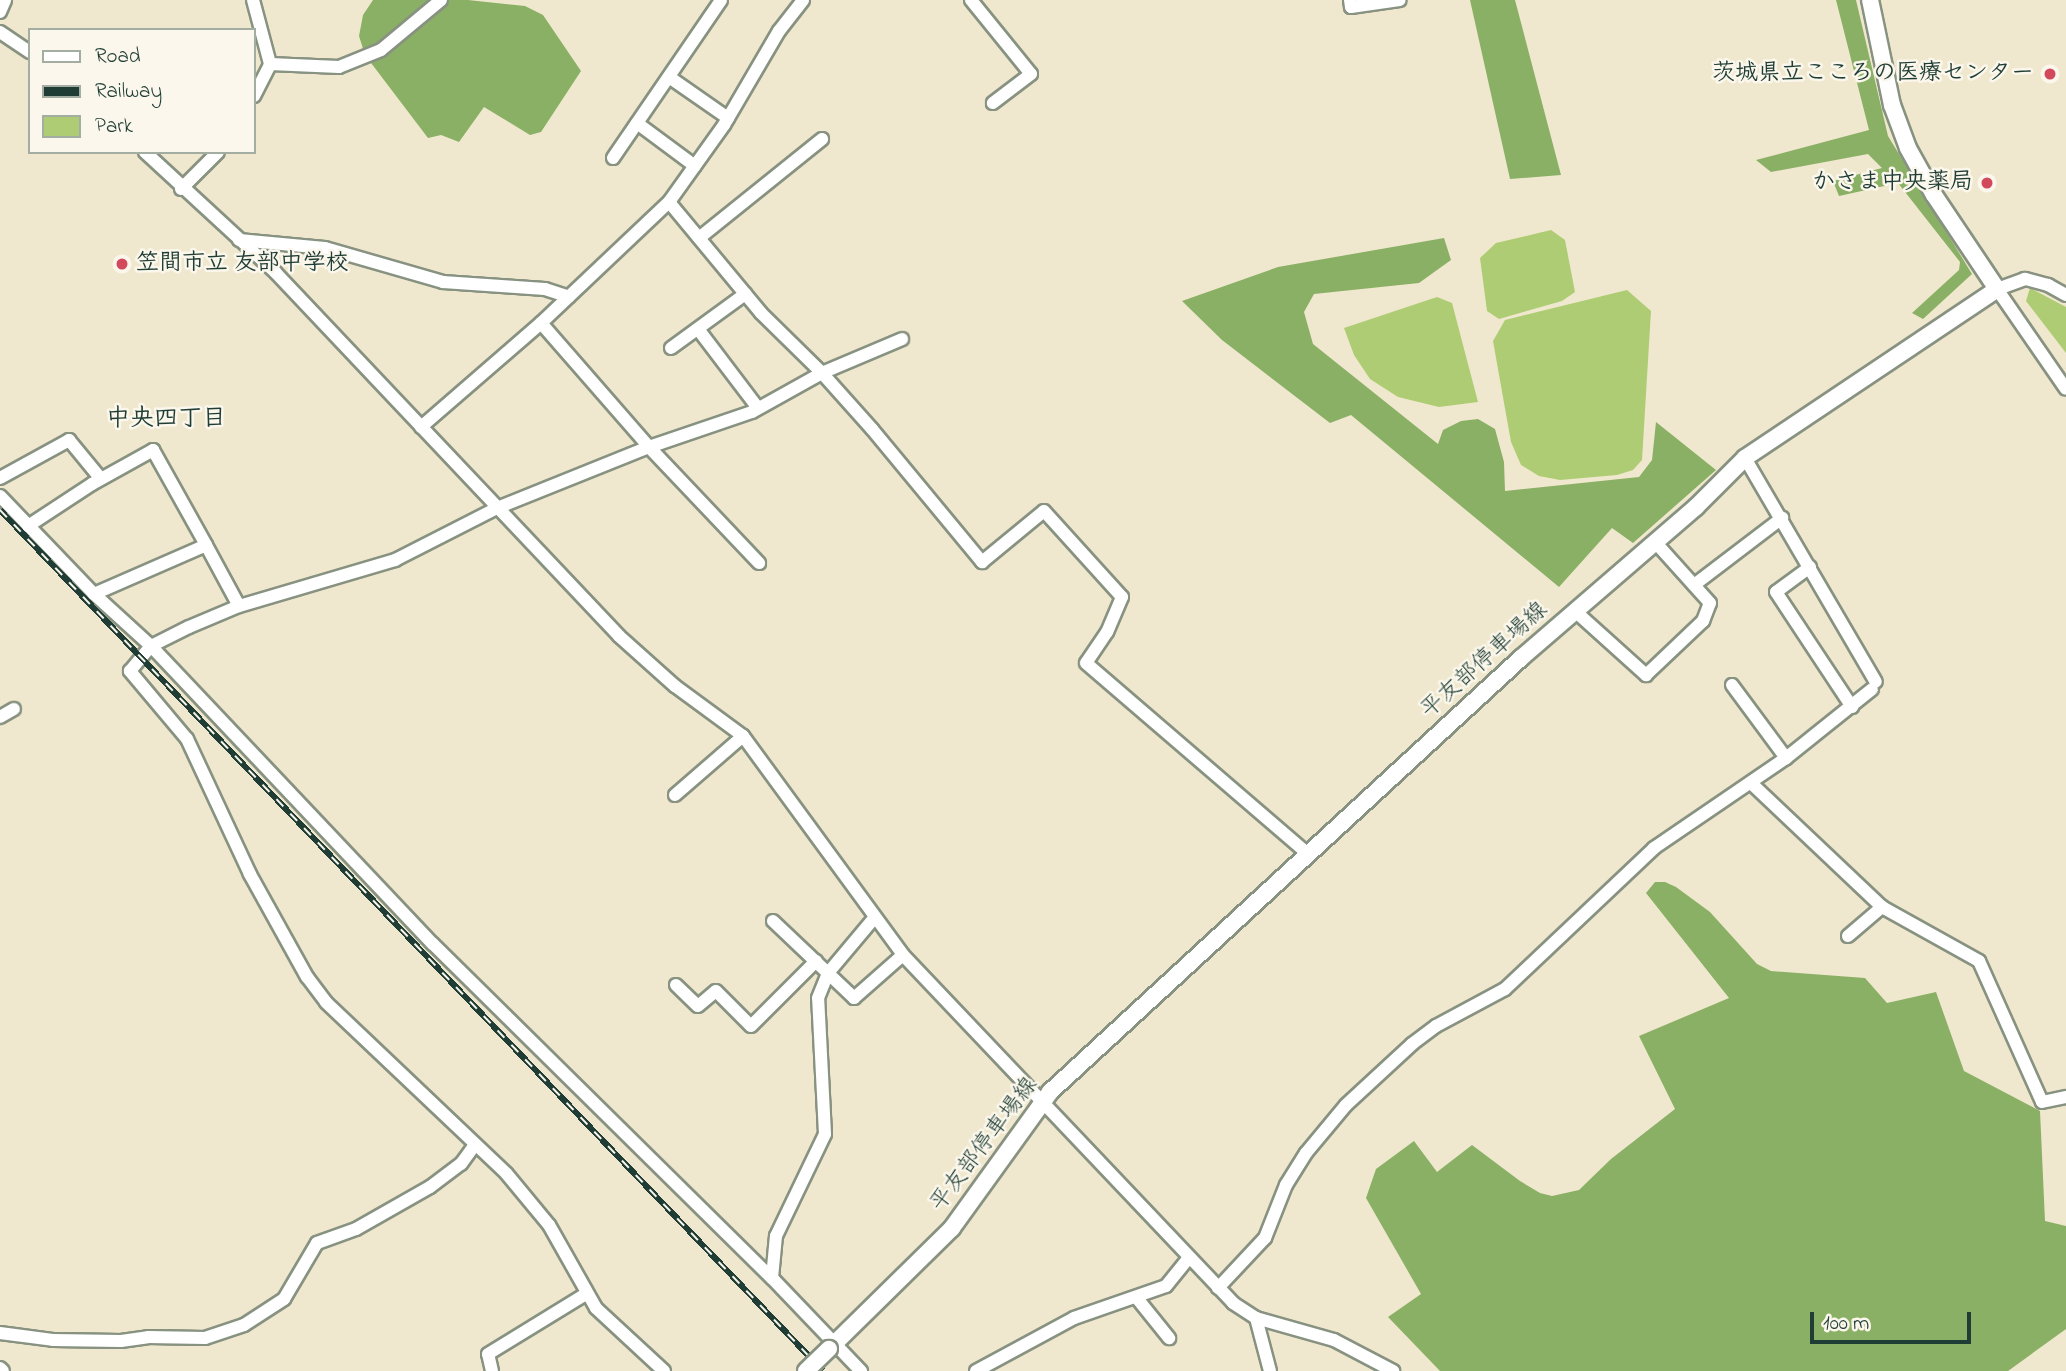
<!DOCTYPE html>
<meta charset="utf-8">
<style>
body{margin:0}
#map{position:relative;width:2066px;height:1371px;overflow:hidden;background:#f0e8ce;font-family:"Indie Flower","Klee One",sans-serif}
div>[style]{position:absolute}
.green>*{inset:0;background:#aecc73}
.forest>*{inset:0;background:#8ab065}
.roads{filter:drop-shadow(2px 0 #889281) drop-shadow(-2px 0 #889281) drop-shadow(0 2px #889281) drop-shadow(0 -2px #889281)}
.minor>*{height:12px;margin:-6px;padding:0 6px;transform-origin:6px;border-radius:6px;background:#fff}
.major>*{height:16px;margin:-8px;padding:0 8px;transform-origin:8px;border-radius:8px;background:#fff}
.rail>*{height:6px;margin-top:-3px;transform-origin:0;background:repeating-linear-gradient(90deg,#fbf7ec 0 10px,#1f3d34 0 20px);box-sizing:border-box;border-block:2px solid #1f3d34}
.bridges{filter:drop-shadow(2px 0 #889281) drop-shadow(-2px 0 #889281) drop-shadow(0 2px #889281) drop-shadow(0 -2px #889281)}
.major-bridge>*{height:16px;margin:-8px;padding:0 8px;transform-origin:8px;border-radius:8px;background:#fff}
.dots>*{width:19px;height:19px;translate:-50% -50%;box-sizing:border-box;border:4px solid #fbf7ec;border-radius:50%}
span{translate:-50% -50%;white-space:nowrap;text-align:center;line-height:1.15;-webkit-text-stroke:5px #fbf7ec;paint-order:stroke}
.poi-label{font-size:23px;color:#1f3d34;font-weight:700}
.right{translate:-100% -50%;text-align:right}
.left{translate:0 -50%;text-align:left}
.street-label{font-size:23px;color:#1f3d34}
.neighbourhood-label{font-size:24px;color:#1f3d34;font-weight:700}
.legend{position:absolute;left:28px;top:28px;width:228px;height:126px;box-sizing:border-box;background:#fbf7ec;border:2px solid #a3ada2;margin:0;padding:9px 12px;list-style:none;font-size:21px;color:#1f3d34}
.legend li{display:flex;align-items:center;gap:14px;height:35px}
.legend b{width:35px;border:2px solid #a3ada2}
.scale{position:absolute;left:1810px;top:1312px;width:161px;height:32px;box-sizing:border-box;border:4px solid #1f3d34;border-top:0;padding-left:9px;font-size:21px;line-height:24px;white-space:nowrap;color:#1f3d34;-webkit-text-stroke:5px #fbf7ec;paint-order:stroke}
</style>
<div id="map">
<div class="green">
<i style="clip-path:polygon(1551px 230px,1565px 240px,1575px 292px,1562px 301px,1499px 319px,1487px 311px,1480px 258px,1496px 243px)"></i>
<i style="clip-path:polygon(2030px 288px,2066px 307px,2066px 353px,2026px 301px)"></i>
<i style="clip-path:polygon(1627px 290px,1651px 311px,1642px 460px,1633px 470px,1617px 475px,1560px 480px,1539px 476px,1521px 465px,1511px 442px,1493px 341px,1505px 320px)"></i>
<i style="clip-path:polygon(1437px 297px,1452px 303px,1478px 402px,1439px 407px,1398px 397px,1370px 379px,1354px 355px,1344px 328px)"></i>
</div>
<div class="forest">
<i style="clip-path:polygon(373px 0,468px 0,525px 6px,543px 15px,581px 71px,541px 132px,530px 135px,484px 107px,459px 142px,441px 135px,428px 138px,365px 55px,359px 36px,363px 15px)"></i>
<i style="clip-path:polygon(1470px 0,1515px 0,1561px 175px,1510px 179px)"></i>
<i style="clip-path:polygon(1836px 0,1856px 0,1888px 136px,1972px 274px,1923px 319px,1912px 313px,1959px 270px,1960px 262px,1898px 183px,1839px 196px,1833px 181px,1882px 168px,1868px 154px,1771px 172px,1756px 160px,1869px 130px)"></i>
<i style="clip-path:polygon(1444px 238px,1451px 260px,1419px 283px,1314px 294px,1304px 312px,1313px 344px,1438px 444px,1443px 430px,1461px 421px,1478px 419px,1495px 429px,1504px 462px,1505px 491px,1639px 477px,1652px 460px,1656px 422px,1716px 470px,1633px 543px,1612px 528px,1559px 587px,1351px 415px,1330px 423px,1222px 340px,1182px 301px,1278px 267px)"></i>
<i style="clip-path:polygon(1655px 882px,1665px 882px,1676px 887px,1710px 912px,1757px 964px,1771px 971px,1865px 978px,1887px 1003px,1936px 992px,1964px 1071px,2040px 1111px,2045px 1221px,2066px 1226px,2066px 1329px,2008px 1371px,1440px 1371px,1388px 1317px,1421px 1294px,1366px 1198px,1376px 1169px,1414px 1141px,1437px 1172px,1472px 1145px,1520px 1181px,1540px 1193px,1552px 1196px,1579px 1190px,1611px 1159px,1675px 1109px,1639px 1036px,1729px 998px,1646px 893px)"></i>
</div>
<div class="roads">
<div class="minor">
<i style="left:253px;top:0;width:66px;rotate:75.1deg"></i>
<i style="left:971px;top:0;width:95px;rotate:51deg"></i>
<i style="left:1031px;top:74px;width:48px;rotate:142.7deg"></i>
<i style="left:1350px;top:0;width:7px;rotate:82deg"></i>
<i style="left:1351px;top:7px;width:49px;rotate:-8.1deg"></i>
<i style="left:0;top:12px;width:13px;rotate:-67deg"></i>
<i style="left:0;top:32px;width:36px;rotate:34deg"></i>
<i style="left:669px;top:77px;width:72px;rotate:34.8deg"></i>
<i style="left:254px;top:96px;width:36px;rotate:-63deg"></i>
<i style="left:270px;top:64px;width:69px;rotate:2.5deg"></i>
<i style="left:339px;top:67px;width:45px;rotate:-22deg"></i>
<i style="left:381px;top:50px;width:78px;rotate:-39.8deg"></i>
<i style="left:637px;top:123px;width:72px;rotate:36.6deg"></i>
<i style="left:145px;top:152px;width:178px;rotate:42.7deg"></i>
<i style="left:276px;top:273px;width:499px;rotate:46.6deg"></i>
<i style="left:619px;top:636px;width:75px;rotate:41.8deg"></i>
<i style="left:675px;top:686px;width:84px;rotate:36.3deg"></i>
<i style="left:743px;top:736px;width:271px;rotate:53.8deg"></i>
<i style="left:903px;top:955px;width:480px;rotate:46.5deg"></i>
<i style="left:1233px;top:1303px;width:27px;rotate:33deg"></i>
<i style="left:1256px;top:1318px;width:81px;rotate:15.8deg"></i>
<i style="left:1334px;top:1340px;width:67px;rotate:27.7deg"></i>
<i style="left:613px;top:158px;width:191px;rotate:-55.6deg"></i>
<i style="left:181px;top:189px;width:52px;rotate:-45deg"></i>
<i style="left:669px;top:202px;width:144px;rotate:50.3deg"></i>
<i style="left:761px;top:313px;width:86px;rotate:44.5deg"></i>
<i style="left:822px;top:373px;width:75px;rotate:48.2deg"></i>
<i style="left:872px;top:429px;width:173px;rotate:50.4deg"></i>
<i style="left:982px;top:562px;width:80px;rotate:-39.4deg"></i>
<i style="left:1044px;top:511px;width:116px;rotate:47.8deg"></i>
<i style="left:1122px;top:597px;width:38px;rotate:113deg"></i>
<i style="left:1107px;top:632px;width:37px;rotate:124deg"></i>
<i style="left:1086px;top:663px;width:293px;rotate:40.7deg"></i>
<i style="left:699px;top:238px;width:158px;rotate:-38.8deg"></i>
<i style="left:239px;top:240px;width:86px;rotate:5.3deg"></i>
<i style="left:325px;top:248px;width:123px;rotate:16.1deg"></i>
<i style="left:443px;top:282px;width:102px;rotate:3.9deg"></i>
<i style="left:545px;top:289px;width:25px;rotate:18deg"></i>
<i style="left:2066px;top:295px;width:21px;rotate:-151deg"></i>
<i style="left:2048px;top:285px;width:24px;rotate:-165deg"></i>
<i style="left:2025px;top:279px;width:30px;rotate:160deg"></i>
<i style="left:1997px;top:289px;width:121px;rotate:55.4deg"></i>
<i style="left:541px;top:323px;width:164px;rotate:48.9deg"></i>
<i style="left:649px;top:447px;width:160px;rotate:46.5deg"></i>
<i style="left:698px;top:329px;width:99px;rotate:52.8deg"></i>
<i style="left:671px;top:348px;width:92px;rotate:-36.1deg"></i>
<i style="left:421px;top:427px;width:159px;rotate:-40.9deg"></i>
<i style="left:541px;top:323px;width:176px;rotate:-43.4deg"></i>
<i style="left:669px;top:202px;width:95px;rotate:-54.5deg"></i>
<i style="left:724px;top:125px;width:109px;rotate:-59.7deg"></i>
<i style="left:779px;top:31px;width:39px;rotate:-52deg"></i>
<i style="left:1745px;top:458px;width:259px;rotate:59.7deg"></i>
<i style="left:0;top:478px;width:79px;rotate:-28.8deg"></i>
<i style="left:69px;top:440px;width:50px;rotate:50.6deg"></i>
<i style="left:0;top:496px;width:136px;rotate:46.2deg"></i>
<i style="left:94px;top:594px;width:77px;rotate:42.4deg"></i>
<i style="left:151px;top:646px;width:410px;rotate:46.6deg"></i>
<i style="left:433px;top:944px;width:476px;rotate:44.6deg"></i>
<i style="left:772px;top:1278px;width:129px;rotate:46.3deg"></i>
<i style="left:28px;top:526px;width:77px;rotate:-33.3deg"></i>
<i style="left:92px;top:484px;width:70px;rotate:-29.1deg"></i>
<i style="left:153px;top:450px;width:109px;rotate:60.8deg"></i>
<i style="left:1810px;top:567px;width:42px;rotate:143.7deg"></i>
<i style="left:1776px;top:592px;width:138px;rotate:56.5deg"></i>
<i style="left:1694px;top:585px;width:111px;rotate:-37.3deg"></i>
<i style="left:94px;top:594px;width:122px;rotate:-23.6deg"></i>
<i style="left:206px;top:545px;width:69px;rotate:61.6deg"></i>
<i style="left:1575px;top:611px;width:96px;rotate:42deg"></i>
<i style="left:1646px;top:675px;width:79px;rotate:-43.5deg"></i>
<i style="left:1703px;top:621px;width:19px;rotate:-69deg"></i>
<i style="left:1710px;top:603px;width:82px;rotate:-132deg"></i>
<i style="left:1732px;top:685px;width:91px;rotate:53.5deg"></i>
<i style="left:0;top:717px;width:16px;rotate:-30deg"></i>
<i style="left:1751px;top:783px;width:180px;rotate:43.4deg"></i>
<i style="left:1882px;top:907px;width:111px;rotate:29.1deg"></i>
<i style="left:1979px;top:961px;width:154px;rotate:65.9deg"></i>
<i style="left:2042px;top:1102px;width:25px;rotate:-12deg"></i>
<i style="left:675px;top:795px;width:90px;rotate:-40.9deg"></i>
<i style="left:773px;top:921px;width:112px;rotate:43.5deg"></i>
<i style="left:854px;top:998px;width:65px;rotate:-41.3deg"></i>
<i style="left:1848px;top:936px;width:45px;rotate:-40.5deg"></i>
<i style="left:676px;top:985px;width:30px;rotate:44deg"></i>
<i style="left:698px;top:1006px;width:23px;rotate:-40deg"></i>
<i style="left:716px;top:991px;width:49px;rotate:45deg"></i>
<i style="left:751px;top:1026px;width:92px;rotate:-45deg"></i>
<i style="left:772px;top:1278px;width:42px;rotate:-84.6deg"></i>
<i style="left:776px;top:1236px;width:113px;rotate:-64.3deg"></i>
<i style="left:825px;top:1134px;width:136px;rotate:-92.9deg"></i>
<i style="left:818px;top:998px;width:27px;rotate:-68deg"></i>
<i style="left:828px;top:973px;width:73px;rotate:-50deg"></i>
<i style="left:1218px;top:1288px;width:69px;rotate:-46.8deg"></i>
<i style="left:1265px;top:1238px;width:57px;rotate:-68.4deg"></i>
<i style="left:1286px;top:1185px;width:38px;rotate:-58deg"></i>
<i style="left:1306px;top:1153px;width:62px;rotate:-50.2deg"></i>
<i style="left:1346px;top:1105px;width:90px;rotate:-42.7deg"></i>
<i style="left:1412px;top:1044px;width:30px;rotate:-37deg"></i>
<i style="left:1436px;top:1026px;width:78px;rotate:-28.2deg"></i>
<i style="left:1505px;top:989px;width:205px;rotate:-43.4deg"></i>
<i style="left:1654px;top:848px;width:160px;rotate:-34.3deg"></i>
<i style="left:1786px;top:758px;width:110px;rotate:-38.7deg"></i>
<i style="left:1136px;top:1297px;width:53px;rotate:51.2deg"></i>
<i style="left:1256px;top:1318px;width:55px;rotate:75.2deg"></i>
<i style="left:0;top:1333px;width:53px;rotate:7.5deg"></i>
<i style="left:53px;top:1340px;width:68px;rotate:0.8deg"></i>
<i style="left:121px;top:1341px;width:27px;rotate:-8deg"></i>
<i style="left:148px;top:1337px;width:57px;rotate:1deg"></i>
<i style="left:205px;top:1338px;width:41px;rotate:-18.4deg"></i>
<i style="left:244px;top:1325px;width:48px;rotate:-33deg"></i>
<i style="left:284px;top:1299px;width:65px;rotate:-59.5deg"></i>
<i style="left:317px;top:1243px;width:41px;rotate:-19.7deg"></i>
<i style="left:356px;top:1229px;width:85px;rotate:-29.6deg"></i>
<i style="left:430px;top:1187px;width:39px;rotate:-37deg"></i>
<i style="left:461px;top:1164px;width:24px;rotate:-54deg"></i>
<i style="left:0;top:1368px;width:4px;rotate:45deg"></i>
<i style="left:492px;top:1371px;width:17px;rotate:-103deg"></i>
<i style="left:488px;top:1354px;width:115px;rotate:-31.5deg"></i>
<i style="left:664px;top:1371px;width:93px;rotate:-137.2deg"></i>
<i style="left:596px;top:1308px;width:95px;rotate:-119.5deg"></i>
<i style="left:549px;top:1225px;width:67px;rotate:-129.6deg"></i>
<i style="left:506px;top:1173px;width:248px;rotate:-136.5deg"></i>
<i style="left:326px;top:1002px;width:31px;rotate:-127deg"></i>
<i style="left:307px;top:977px;width:118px;rotate:-119deg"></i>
<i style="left:250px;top:874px;width:149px;rotate:-115deg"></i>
<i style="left:187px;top:739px;width:89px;rotate:-130deg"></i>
<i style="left:130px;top:671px;width:33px;rotate:-50deg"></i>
<i style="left:151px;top:646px;width:42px;rotate:-26.6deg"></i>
<i style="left:189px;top:627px;width:54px;rotate:-22.8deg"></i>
<i style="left:239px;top:606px;width:163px;rotate:-16.4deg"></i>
<i style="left:395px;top:560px;width:114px;rotate:-27deg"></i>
<i style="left:497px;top:508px;width:164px;rotate:-21.9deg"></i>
<i style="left:649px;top:447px;width:109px;rotate:-18.8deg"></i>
<i style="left:752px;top:412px;width:80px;rotate:-29.1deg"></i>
<i style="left:822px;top:373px;width:87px;rotate:-23deg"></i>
<i style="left:976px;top:1371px;width:111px;rotate:-28.4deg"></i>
<i style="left:1074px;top:1318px;width:97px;rotate:-19.2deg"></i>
<i style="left:1166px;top:1286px;width:35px;rotate:-51deg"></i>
</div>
<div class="major">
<i style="left:829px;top:1349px;width:173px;rotate:-44.5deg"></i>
<i style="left:952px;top:1228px;width:168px;rotate:-54.2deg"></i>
<i style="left:1050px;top:1092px;width:640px;rotate:-42.66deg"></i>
<i style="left:1521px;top:658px;width:231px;rotate:-40.8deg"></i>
<i style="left:1696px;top:507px;width:69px;rotate:-45deg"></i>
<i style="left:1745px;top:458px;width:303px;rotate:-33.8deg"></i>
<i style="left:1997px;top:289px;width:113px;rotate:-123.8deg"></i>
<i style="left:1934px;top:195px;width:54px;rotate:-119deg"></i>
<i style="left:1908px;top:148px;width:46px;rotate:-110.4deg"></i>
<i style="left:1892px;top:105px;width:107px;rotate:-101.8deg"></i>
</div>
</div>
<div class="rail">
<i style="left:0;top:510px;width:1191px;rotate:46.29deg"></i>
</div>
<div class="bridges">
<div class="major-bridge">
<i style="left:806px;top:1371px;width:32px;rotate:-44deg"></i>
</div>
</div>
<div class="dots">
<i style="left:2050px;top:74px;background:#d1495b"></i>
<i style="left:1987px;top:183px;background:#d1495b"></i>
<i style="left:122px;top:264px;background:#d1495b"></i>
</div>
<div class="poi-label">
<span class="right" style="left:2034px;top:74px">茨城県立こころの医療センター</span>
<span class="right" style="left:1973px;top:183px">かさま中央薬局</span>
<span class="left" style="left:136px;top:264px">笠間市立 友部中学校</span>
</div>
<div class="street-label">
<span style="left:1485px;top:661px;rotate:-42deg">平友部停車場線</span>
<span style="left:985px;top:1145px;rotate:-53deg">平友部停車場線</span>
</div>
<div class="neighbourhood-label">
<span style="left:166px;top:420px">中央四丁目</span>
</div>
<ul class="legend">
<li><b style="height:9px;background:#fff"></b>Road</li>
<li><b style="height:9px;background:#1f3d34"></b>Railway</li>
<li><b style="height:19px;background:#aecc73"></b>Park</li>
</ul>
<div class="scale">100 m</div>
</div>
